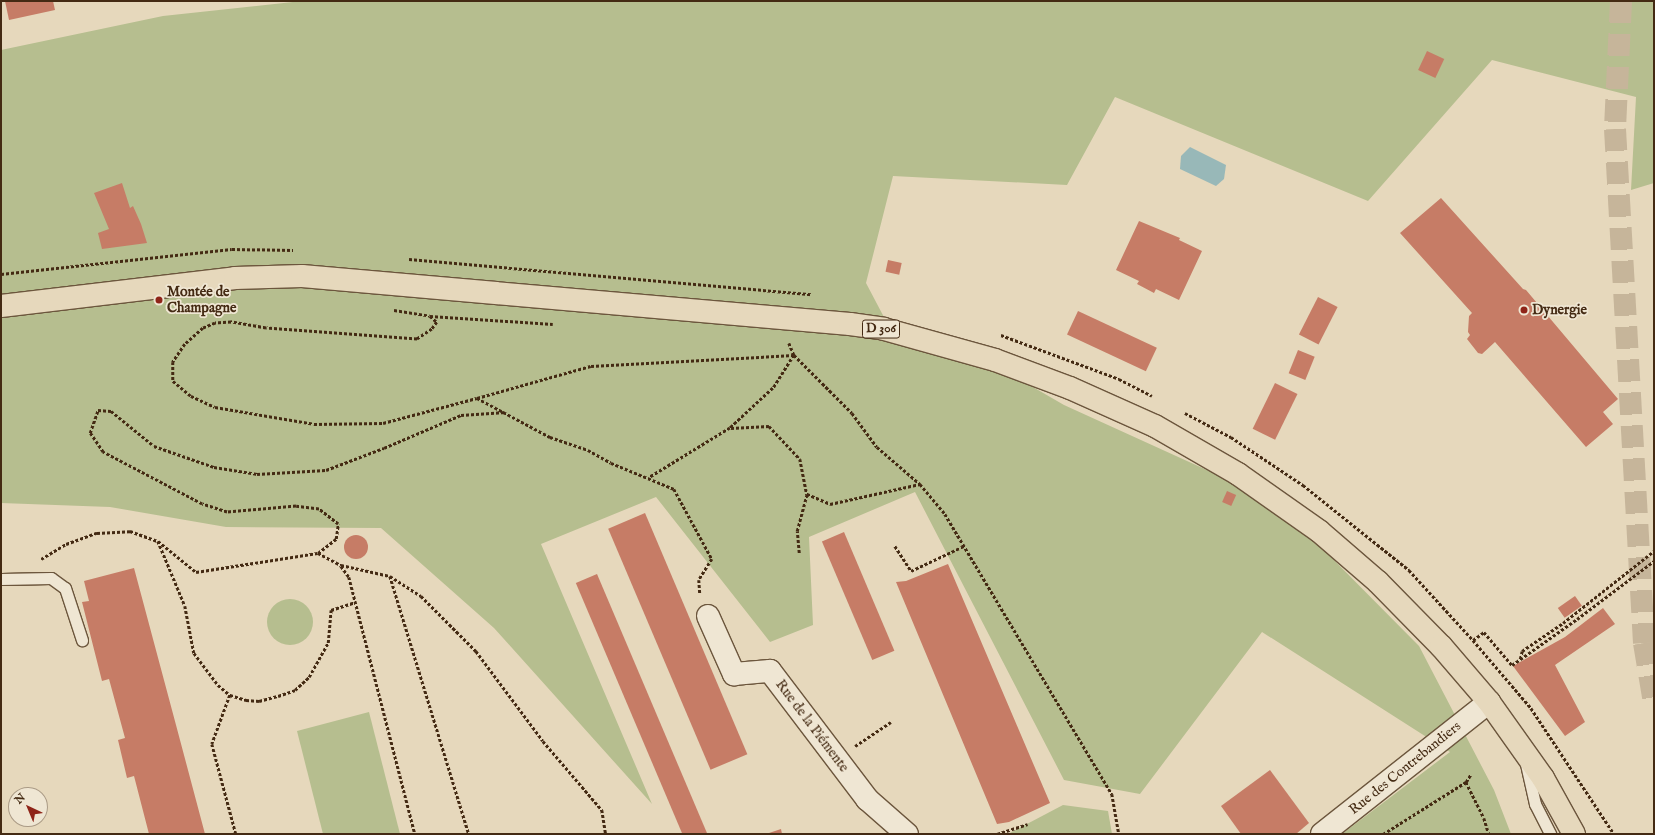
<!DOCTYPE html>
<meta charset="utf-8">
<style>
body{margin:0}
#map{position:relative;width:1655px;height:835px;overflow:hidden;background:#e6d8bc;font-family:"IM FELL English",serif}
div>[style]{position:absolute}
.green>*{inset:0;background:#b6be8f}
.round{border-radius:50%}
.water>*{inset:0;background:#98b8b8}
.building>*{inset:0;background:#c67c66;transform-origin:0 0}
.trunk-tunnel>*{height:22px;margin-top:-11px;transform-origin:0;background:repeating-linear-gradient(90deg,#c6b59a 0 22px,transparent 0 33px)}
.path>*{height:2.5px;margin-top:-1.25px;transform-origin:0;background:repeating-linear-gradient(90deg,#442a13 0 3px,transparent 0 5px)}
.roads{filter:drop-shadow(1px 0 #6c563d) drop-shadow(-1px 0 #6c563d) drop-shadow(0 1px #6c563d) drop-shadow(0 -1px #6c563d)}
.service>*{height:11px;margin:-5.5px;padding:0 5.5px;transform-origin:5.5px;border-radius:5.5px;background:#efe6d3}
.minor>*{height:22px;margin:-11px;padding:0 11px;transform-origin:11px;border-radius:11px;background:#efe6d3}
.primary>*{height:22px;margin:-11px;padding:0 11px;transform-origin:11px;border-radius:11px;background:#e6d8bc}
.dots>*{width:11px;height:11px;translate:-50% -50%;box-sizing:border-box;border:2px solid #efe6d3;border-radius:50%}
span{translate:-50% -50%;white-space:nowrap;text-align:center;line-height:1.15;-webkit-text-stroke:3.5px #efe6d3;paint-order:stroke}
.shield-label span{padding:1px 3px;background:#efe6d3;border:1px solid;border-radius:3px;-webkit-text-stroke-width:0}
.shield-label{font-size:13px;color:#442a13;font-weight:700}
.poi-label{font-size:14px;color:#442a13;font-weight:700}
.left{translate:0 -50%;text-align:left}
.street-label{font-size:14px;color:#442a13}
.frame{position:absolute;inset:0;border:2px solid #442a13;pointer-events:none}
.north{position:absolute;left:8px;top:787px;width:40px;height:40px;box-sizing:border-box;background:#efe6d3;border:1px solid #ab9b86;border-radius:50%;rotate:316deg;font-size:11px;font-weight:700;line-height:16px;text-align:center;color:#442a13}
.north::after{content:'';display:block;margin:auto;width:14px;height:18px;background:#8f2418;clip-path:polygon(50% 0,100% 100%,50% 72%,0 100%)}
</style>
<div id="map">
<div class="green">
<i style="clip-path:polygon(302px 1px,1654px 1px,1654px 183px,1631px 190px,1636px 97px,1492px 60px,1368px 201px,1115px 97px,1067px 185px,893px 176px,866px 283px,896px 340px,998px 367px,1064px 405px,1220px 476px,1317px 543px,1419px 646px,1494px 790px,1511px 834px,1342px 834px,1450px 752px,1262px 632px,1140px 794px,1064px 780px,915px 492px,809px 537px,813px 625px,770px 642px,656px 497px,541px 544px,652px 804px,494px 628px,381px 528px,226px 527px,110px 507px,1px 503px,1px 50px,163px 16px)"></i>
<i class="round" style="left:267px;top:599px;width:46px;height:46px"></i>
<i style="clip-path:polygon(369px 712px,400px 834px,323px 834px,297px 731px)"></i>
<i style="clip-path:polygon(1063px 805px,1108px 811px,1112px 834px,1008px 834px)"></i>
</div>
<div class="water">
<i style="clip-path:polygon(1190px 147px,1226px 165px,1224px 179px,1216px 186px,1180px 169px,1181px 156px)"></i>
</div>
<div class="building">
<i style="clip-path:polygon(5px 1px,53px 1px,55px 10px,9px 20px)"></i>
<i style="left:1427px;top:51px;width:19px;height:21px;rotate:25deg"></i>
<i style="clip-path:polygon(122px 183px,130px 208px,133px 206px,141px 224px,147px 243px,102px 249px,98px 233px,109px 229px,94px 193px)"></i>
<i style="clip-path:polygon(1441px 198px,1523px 289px,1526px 290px,1618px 399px,1603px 412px,1613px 424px,1586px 447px,1495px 342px,1482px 354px,1478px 353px,1467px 339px,1470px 335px,1468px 332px,1469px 316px,1472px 313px,1400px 233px)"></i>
<i style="clip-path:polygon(1139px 221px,1180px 238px,1179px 240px,1202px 251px,1179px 300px,1156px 289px,1154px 293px,1137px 284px,1139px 281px,1116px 270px)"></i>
<i style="left:888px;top:260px;width:14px;height:12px;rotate:12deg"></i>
<i style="left:1318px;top:297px;width:22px;height:42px;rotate:27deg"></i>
<i style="left:1078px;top:311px;width:87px;height:26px;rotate:25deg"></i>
<i style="left:1298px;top:350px;width:18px;height:25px;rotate:22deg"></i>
<i style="left:1275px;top:383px;width:25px;height:51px;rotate:26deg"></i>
<i style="left:1227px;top:491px;width:10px;height:12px;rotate:24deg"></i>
<i style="left:645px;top:513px;width:262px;height:40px;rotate:67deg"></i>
<i style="left:844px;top:532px;width:129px;height:24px;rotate:67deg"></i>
<i class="round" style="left:344px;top:535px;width:24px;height:24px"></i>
<i style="clip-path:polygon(948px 564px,1050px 803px,1009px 822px,997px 824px,896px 582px,906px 581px)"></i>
<i style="clip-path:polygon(134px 568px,176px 725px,205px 834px,149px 834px,134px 776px,127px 778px,118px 740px,125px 738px,109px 679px,102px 681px,82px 602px,89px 601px,84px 581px)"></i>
<i style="left:597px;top:574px;width:282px;height:23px;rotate:67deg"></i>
<i style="left:1575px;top:596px;width:12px;height:21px;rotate:55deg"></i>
<i style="clip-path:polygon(1603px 608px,1615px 624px,1555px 665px,1585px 722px,1565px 736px,1513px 666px,1565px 637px)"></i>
<i style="clip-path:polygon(1270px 770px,1309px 823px,1296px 834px,1241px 834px,1221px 806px)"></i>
<i style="clip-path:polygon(781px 829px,782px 834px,766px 834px)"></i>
</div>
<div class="trunk-tunnel">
<i style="left:1621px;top:1px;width:128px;rotate:92.7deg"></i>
<i style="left:1615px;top:129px;width:515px;rotate:86.77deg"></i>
<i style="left:1644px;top:643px;width:61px;rotate:80.5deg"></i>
</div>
<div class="path">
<i style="left:409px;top:259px;width:404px;rotate:5deg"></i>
<i style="left:1px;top:274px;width:232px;rotate:-6.2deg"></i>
<i style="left:232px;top:249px;width:61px;rotate:0.9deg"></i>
<i style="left:394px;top:310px;width:36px;rotate:9deg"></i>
<i style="left:430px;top:316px;width:123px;rotate:3.7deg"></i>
<i style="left:430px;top:316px;width:9px;rotate:41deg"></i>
<i style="left:437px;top:322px;width:9px;rotate:126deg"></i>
<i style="left:432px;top:329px;width:18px;rotate:146deg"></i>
<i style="left:417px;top:339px;width:151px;rotate:-175.8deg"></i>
<i style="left:266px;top:328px;width:36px;rotate:-170deg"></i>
<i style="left:231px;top:322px;width:16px;rotate:176deg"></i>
<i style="left:215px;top:323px;width:13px;rotate:157deg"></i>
<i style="left:203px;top:328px;width:24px;rotate:138deg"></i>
<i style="left:185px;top:344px;width:22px;rotate:124deg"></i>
<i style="left:173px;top:362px;width:19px;rotate:90deg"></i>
<i style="left:173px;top:381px;width:23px;rotate:40deg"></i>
<i style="left:191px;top:396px;width:26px;rotate:25deg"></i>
<i style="left:215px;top:407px;width:100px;rotate:9.7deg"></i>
<i style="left:314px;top:424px;width:69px;rotate:-0.8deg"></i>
<i style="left:383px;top:423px;width:97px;rotate:-14.9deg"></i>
<i style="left:477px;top:398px;width:83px;rotate:28.1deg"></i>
<i style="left:550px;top:437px;width:40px;rotate:18.9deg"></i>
<i style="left:588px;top:450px;width:26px;rotate:29deg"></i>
<i style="left:611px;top:463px;width:68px;rotate:22.4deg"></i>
<i style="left:674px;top:489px;width:80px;rotate:61.5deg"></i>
<i style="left:712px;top:559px;width:25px;rotate:122deg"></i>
<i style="left:699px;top:580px;width:13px;rotate:86deg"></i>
<i style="left:1001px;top:335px;width:126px;rotate:20.4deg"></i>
<i style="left:1119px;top:379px;width:37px;rotate:27deg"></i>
<i style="left:789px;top:343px;width:13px;rotate:67deg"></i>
<i style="left:794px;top:355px;width:82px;rotate:45deg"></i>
<i style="left:852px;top:413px;width:42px;rotate:53.7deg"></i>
<i style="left:877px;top:447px;width:57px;rotate:40.7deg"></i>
<i style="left:920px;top:484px;width:39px;rotate:50deg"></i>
<i style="left:945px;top:514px;width:326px;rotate:59.2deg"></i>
<i style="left:1112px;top:794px;width:41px;rotate:80.1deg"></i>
<i style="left:477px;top:398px;width:118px;rotate:-15.7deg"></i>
<i style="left:591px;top:366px;width:203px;rotate:-3.1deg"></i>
<i style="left:794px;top:355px;width:39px;rotate:122deg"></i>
<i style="left:773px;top:388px;width:59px;rotate:137.1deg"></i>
<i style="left:730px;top:428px;width:94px;rotate:148.5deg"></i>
<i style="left:1185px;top:413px;width:52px;rotate:27.6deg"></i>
<i style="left:1231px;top:437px;width:87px;rotate:33.7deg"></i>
<i style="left:1303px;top:485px;width:136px;rotate:38.7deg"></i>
<i style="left:1409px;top:570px;width:95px;rotate:47.6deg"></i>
<i style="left:1473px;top:640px;width:89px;rotate:49.5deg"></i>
<i style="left:1531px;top:708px;width:151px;rotate:56.6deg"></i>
<i style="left:731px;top:428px;width:38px;rotate:-3deg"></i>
<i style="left:769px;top:426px;width:45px;rotate:46.8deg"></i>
<i style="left:800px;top:459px;width:36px;rotate:79deg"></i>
<i style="left:807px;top:494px;width:25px;rotate:23deg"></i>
<i style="left:830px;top:504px;width:92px;rotate:-12.5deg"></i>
<i style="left:158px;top:541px;width:70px;rotate:67.4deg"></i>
<i style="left:185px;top:606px;width:48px;rotate:79.2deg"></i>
<i style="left:194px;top:653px;width:40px;rotate:53deg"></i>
<i style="left:218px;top:685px;width:16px;rotate:40deg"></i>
<i style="left:230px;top:695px;width:17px;rotate:17deg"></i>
<i style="left:246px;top:700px;width:13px;rotate:4deg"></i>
<i style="left:259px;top:701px;width:20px;rotate:-15deg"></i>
<i style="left:278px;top:696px;width:18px;rotate:-19deg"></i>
<i style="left:295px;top:690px;width:19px;rotate:-43deg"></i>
<i style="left:309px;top:677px;width:39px;rotate:-61deg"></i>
<i style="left:328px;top:643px;width:33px;rotate:-85deg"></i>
<i style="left:331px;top:610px;width:25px;rotate:-18deg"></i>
<i style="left:895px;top:546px;width:30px;rotate:57deg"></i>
<i style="left:911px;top:571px;width:59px;rotate:-25.3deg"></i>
<i style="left:318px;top:553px;width:23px;rotate:-38deg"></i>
<i style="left:336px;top:539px;width:15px;rotate:-82deg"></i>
<i style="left:338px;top:524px;width:24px;rotate:-142deg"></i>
<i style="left:319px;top:509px;width:23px;rotate:-173deg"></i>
<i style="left:296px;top:506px;width:69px;rotate:175deg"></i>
<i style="left:227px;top:512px;width:26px;rotate:-162deg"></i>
<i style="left:202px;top:504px;width:112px;rotate:-152.3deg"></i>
<i style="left:103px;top:452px;width:23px;rotate:-124deg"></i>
<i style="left:90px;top:433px;width:24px;rotate:-71deg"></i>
<i style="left:98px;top:410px;width:13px;rotate:4deg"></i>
<i style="left:111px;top:411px;width:55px;rotate:39.1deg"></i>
<i style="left:154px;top:446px;width:64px;rotate:19.3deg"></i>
<i style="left:214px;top:467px;width:44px;rotate:9.2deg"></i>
<i style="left:257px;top:474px;width:69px;rotate:-3.3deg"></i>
<i style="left:326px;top:470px;width:62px;rotate:-20.8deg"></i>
<i style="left:384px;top:448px;width:84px;rotate:-23.2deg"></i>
<i style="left:461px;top:415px;width:45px;rotate:-3.8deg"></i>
<i style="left:799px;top:553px;width:22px;rotate:-95deg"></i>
<i style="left:797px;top:531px;width:38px;rotate:-75deg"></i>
<i style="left:41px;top:559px;width:29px;rotate:-31deg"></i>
<i style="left:66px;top:544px;width:33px;rotate:-20deg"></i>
<i style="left:97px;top:533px;width:33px;rotate:-3deg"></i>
<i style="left:130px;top:531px;width:30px;rotate:20deg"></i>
<i style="left:158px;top:541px;width:49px;rotate:39.2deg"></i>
<i style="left:196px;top:572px;width:123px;rotate:-8.9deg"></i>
<i style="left:318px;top:553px;width:26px;rotate:28deg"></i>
<i style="left:341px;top:565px;width:50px;rotate:12.7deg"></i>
<i style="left:390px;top:576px;width:37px;rotate:33deg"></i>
<i style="left:421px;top:596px;width:78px;rotate:45deg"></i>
<i style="left:476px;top:651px;width:112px;rotate:53.3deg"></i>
<i style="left:543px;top:741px;width:91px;rotate:49.5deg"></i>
<i style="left:602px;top:810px;width:24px;rotate:81deg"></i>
<i style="left:341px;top:566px;width:14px;rotate:54deg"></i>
<i style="left:349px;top:577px;width:265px;rotate:75.6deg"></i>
<i style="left:390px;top:576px;width:270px;rotate:73deg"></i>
<i style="left:1473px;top:640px;width:14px;rotate:-36deg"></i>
<i style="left:1484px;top:632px;width:43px;rotate:49.7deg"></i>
<i style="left:1512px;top:665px;width:80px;rotate:-35.3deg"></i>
<i style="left:1577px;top:619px;width:96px;rotate:-37deg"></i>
<i style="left:1520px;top:659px;width:8px;rotate:-76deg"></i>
<i style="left:1522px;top:651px;width:50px;rotate:-34.3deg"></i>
<i style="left:1563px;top:623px;width:116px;rotate:-38.4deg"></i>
<i style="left:230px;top:695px;width:52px;rotate:110.2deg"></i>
<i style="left:212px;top:744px;width:93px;rotate:75.1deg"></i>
<i style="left:855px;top:746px;width:43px;rotate:-33.7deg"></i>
<i style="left:1466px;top:782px;width:40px;rotate:63.4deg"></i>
<i style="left:1484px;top:818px;width:17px;rotate:73deg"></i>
<i style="left:997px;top:834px;width:32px;rotate:-18deg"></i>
<i style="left:1383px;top:834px;width:98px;rotate:-32.1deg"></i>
<i style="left:1466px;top:782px;width:9px;rotate:-58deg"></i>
</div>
<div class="roads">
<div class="service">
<i style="left:1px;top:579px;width:50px;rotate:-1.1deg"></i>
<i style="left:51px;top:578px;width:17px;rotate:36deg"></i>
<i style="left:65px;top:588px;width:55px;rotate:71.9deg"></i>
<i style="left:1526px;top:764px;width:41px;rotate:77.3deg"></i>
<i style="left:1535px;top:804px;width:34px;rotate:63deg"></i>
</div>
<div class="minor">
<i style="left:708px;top:616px;width:64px;rotate:65.9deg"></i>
<i style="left:734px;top:674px;width:36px;rotate:-5deg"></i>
<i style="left:770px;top:671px;width:161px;rotate:52.8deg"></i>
<i style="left:867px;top:799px;width:53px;rotate:41.2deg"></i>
<i style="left:1322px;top:834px;width:213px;rotate:-38.3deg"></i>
</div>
<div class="primary">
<i style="left:1px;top:306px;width:236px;rotate:-6.8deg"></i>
<i style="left:235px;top:278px;width:67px;rotate:-1.7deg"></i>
<i style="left:302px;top:276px;width:550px;rotate:5.01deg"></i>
<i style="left:850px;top:324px;width:34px;rotate:8deg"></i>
<i style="left:884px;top:329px;width:115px;rotate:15.6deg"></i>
<i style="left:995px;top:360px;width:80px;rotate:20.5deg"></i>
<i style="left:1070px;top:388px;width:93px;rotate:24.1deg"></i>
<i style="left:1155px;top:426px;width:96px;rotate:30deg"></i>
<i style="left:1238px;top:474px;width:99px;rotate:35.1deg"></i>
<i style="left:1319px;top:531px;width:78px;rotate:40.8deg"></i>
<i style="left:1378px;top:582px;width:90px;rotate:45.5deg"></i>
<i style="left:1441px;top:646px;width:74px;rotate:49.4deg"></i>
<i style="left:1489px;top:702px;width:93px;rotate:54.6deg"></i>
<i style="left:1543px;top:778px;width:64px;rotate:61deg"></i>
</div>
</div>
<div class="dots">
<i style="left:159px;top:300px;background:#8f2418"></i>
<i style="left:1524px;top:310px;background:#8f2418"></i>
</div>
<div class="shield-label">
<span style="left:881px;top:329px">D 306</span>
</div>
<div class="poi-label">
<span class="left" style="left:167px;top:300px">Montée de<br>Champagne</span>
<span class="left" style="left:1532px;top:310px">Dynergie</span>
</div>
<div class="street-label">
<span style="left:812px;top:726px;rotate:53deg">Rue de la Piémente</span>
<span style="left:1405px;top:768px;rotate:-39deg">Rue des Contrebandiers</span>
</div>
<div class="frame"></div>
<div class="north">N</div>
</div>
